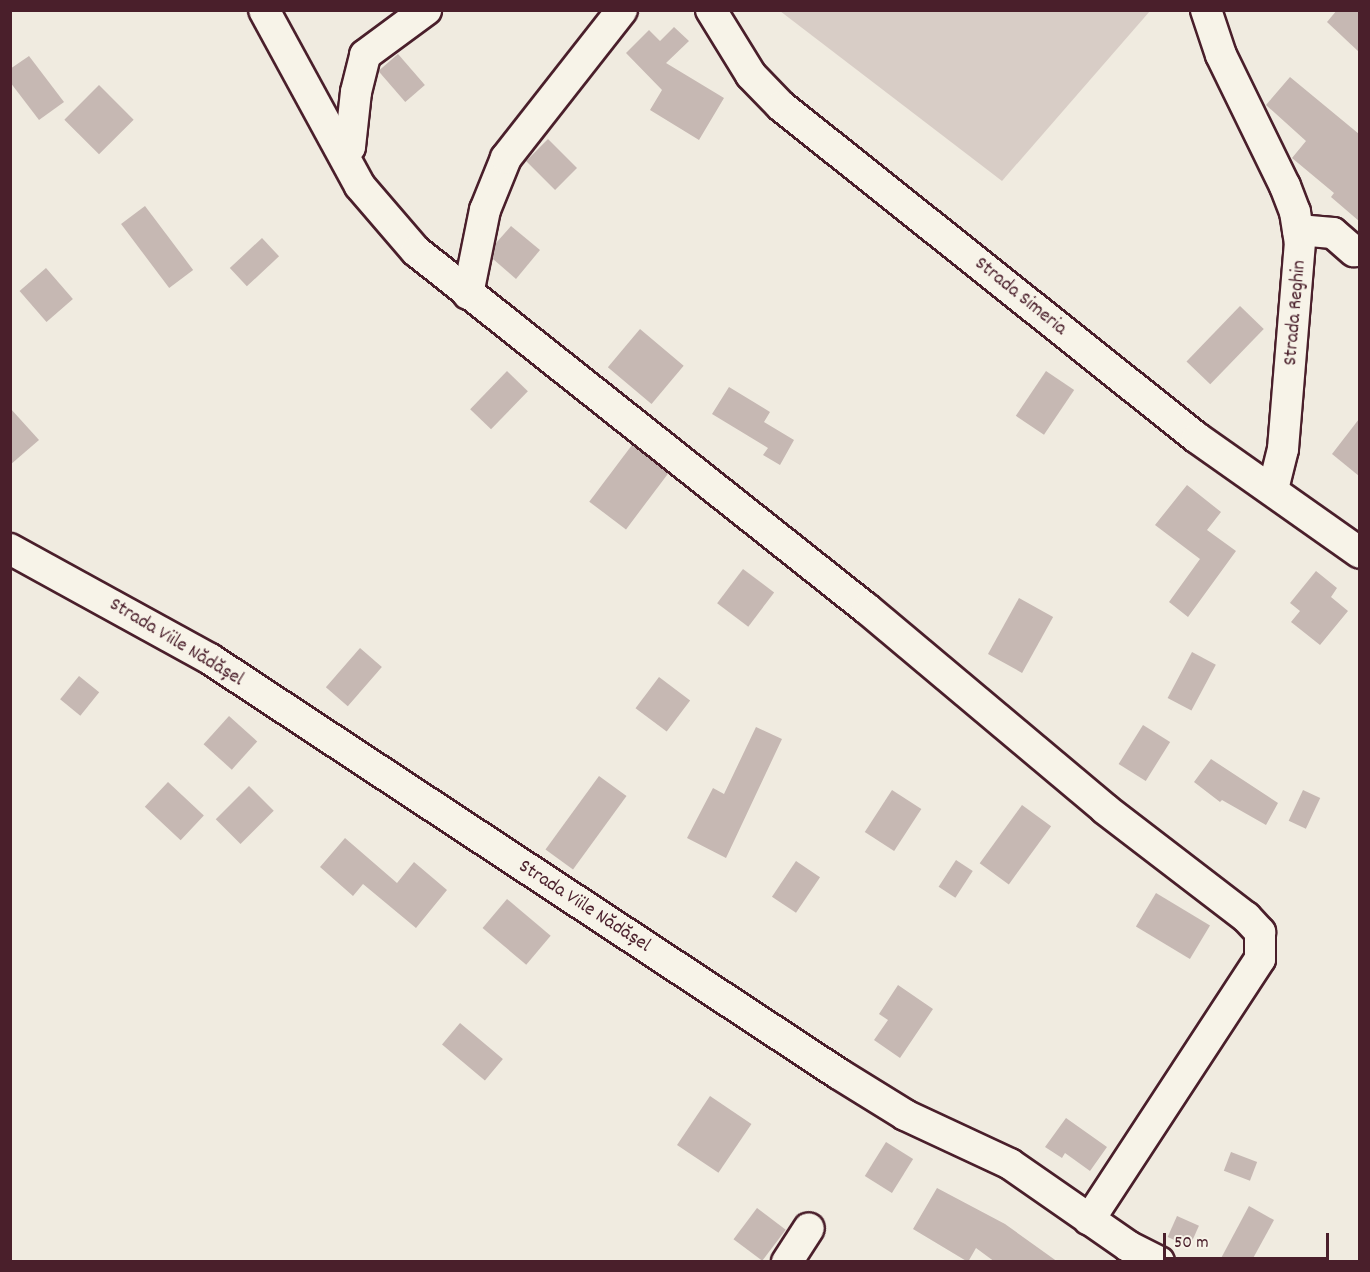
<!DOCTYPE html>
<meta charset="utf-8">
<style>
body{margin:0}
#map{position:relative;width:1370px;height:1272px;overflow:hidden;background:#f0ebe0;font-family:Dekko,sans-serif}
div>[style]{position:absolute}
.green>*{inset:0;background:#d8cdc6}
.building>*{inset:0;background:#c6b8b3;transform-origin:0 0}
.roads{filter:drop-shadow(2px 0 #4a1f2b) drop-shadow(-2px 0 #4a1f2b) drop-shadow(0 2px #4a1f2b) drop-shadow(0 -2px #4a1f2b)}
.minor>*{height:30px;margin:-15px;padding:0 15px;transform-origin:15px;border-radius:15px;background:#f7f3e8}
span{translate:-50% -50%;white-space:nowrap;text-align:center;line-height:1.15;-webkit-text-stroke:4.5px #f7f3e8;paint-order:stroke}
.street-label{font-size:20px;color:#4a1f2b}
.frame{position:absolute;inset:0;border:12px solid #4a1f2b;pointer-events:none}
.scale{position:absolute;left:1163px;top:1233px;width:166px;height:27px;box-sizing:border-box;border:3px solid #4a1f2b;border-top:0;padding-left:8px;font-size:18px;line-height:21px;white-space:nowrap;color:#4a1f2b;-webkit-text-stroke:4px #f7f3e8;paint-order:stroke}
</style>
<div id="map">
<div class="green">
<i style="clip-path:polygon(780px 11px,1150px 11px,1002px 181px)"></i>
</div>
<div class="building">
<i style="clip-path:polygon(1337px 10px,1359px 10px,1359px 52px,1327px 22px)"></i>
<i style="clip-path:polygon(674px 27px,689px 41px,666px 63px,724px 98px,699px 140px,650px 110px,662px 90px,626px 53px,649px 30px,660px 41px)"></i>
<i style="left:398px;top:54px;width:41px;height:26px;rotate:49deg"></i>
<i style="clip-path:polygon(29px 56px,64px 102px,39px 120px,10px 82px,10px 69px)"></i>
<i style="clip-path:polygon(1290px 77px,1359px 134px,1359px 221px,1331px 197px,1334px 193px,1292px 158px,1306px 141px,1266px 105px)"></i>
<i style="left:99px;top:85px;width:49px;height:49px;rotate:45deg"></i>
<i style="left:548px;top:139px;width:41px;height:31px;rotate:45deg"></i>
<i style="left:145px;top:206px;width:80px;height:30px;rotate:53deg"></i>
<i style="clip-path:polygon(511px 226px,540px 250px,516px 279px,493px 259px,496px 243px)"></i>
<i style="left:262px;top:238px;width:25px;height:44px;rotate:47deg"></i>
<i style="left:46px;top:268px;width:41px;height:35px;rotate:49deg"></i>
<i style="left:1240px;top:306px;width:33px;height:77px;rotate:44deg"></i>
<i style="left:640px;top:329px;width:57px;height:50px;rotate:40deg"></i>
<i style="left:507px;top:371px;width:29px;height:53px;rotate:44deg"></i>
<i style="left:1046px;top:371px;width:34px;height:54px;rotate:34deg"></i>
<i style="clip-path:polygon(729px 387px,770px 412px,764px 422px,794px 440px,780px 465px,763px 455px,768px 448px,712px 414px)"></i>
<i style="clip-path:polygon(10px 408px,39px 440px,10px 465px)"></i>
<i style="clip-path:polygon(1359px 419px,1359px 476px,1332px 454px)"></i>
<i style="left:632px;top:445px;width:46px;height:71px;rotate:37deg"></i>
<i style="clip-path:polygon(1187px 485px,1221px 512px,1207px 530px,1236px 551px,1188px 617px,1169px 602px,1200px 559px,1155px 525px)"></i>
<i style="left:743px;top:569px;width:39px;height:43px;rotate:37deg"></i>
<i style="clip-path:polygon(1316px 571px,1337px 588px,1331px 597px,1348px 611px,1320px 645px,1291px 622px,1300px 611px,1290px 603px)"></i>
<i style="left:1019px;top:598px;width:39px;height:64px;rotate:29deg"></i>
<i style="left:360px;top:648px;width:29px;height:52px;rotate:41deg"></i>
<i style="left:1192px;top:652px;width:27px;height:52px;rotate:28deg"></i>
<i style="left:79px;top:676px;width:26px;height:30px;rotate:39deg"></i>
<i style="left:659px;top:677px;width:39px;height:39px;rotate:37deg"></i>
<i style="left:229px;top:716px;width:38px;height:38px;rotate:42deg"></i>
<i style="left:1143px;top:725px;width:32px;height:46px;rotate:32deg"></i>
<i style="clip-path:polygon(756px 727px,782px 739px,726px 858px,687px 838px,713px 788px,724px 794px)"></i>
<i style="clip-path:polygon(1211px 759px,1278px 803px,1266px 825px,1222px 800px,1220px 802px,1194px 782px)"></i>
<i style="left:599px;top:776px;width:34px;height:91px;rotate:36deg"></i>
<i style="left:168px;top:782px;width:49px;height:34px;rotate:43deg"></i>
<i style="left:249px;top:786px;width:35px;height:47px;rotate:45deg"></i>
<i style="left:892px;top:790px;width:35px;height:50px;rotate:33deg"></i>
<i style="left:1303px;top:790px;width:19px;height:34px;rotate:25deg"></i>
<i style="left:1022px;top:805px;width:36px;height:72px;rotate:36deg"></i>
<i style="clip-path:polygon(345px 838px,397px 883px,414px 862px,447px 890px,416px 928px,363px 884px,353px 896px,320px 867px)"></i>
<i style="left:956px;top:860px;width:20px;height:32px;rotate:33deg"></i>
<i style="left:796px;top:861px;width:29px;height:43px;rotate:34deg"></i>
<i style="left:1156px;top:893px;width:63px;height:39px;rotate:31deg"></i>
<i style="left:507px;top:899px;width:57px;height:38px;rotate:40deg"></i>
<i style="clip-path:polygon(898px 985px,933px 1009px,900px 1058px,874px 1040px,888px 1020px,879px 1014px)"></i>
<i style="left:460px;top:1023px;width:56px;height:28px;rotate:40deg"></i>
<i style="left:710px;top:1096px;width:50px;height:59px;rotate:34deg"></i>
<i style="clip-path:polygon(1066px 1118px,1107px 1147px,1090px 1171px,1065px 1153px,1062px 1158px,1045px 1147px)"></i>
<i style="left:886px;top:1142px;width:32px;height:40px;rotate:32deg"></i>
<i style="left:1231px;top:1152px;width:28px;height:20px;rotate:21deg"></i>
<i style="clip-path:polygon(937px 1188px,1005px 1224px,1058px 1262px,995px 1262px,976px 1248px,968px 1262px,913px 1229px)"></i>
<i style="clip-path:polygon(1249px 1206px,1274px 1220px,1251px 1262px,1219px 1262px)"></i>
<i style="left:757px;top:1208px;width:36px;height:39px;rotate:37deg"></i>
<i style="left:1177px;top:1216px;width:24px;height:23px;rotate:24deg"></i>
</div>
<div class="roads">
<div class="minor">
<i style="left:264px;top:10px;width:200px;rotate:61.4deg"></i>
<i style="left:360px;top:186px;width:86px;rotate:49.3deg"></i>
<i style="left:416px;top:251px;width:576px;rotate:38.44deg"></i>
<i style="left:867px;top:609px;width:311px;rotate:40deg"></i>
<i style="left:1105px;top:809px;width:178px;rotate:37.5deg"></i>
<i style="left:1246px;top:917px;width:21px;rotate:47deg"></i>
<i style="left:1260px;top:932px;width:27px;rotate:90deg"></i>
<i style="left:1260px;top:959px;width:312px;rotate:123.2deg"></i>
<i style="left:711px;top:10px;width:76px;rotate:58.4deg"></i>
<i style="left:751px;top:75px;width:43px;rotate:45.9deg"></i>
<i style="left:781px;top:106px;width:532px;rotate:38.59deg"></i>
<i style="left:1197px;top:438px;width:199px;rotate:35.2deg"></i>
<i style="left:1206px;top:10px;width:47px;rotate:71.6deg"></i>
<i style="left:1221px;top:55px;width:146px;rotate:64deg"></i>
<i style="left:1285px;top:186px;width:28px;rotate:69deg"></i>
<i style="left:1295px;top:212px;width:30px;rotate:81deg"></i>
<i style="left:1300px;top:242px;width:208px;rotate:94.7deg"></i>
<i style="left:1283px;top:449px;width:41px;rotate:104deg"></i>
<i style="left:343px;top:153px;width:9px;rotate:-41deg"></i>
<i style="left:350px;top:147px;width:55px;rotate:-83.8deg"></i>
<i style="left:356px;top:92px;width:38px;rotate:-76deg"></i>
<i style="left:365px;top:55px;width:76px;rotate:-36.4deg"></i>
<i style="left:1298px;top:230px;width:35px;rotate:5deg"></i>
<i style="left:1333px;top:233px;width:28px;rotate:41deg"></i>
<i style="left:468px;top:294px;width:86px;rotate:-78.6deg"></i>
<i style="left:485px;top:210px;width:56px;rotate:-68deg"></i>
<i style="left:506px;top:158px;width:188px;rotate:-51.9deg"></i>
<i style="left:10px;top:549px;width:228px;rotate:28.8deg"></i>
<i style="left:210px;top:659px;width:754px;rotate:33.42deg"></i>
<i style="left:839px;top:1074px;width:78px;rotate:31.8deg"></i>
<i style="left:905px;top:1115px;width:116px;rotate:25deg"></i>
<i style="left:1010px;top:1164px;width:144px;rotate:34.8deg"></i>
<i style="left:1128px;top:1246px;width:35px;rotate:27deg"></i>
<i style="left:787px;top:1262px;width:40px;rotate:-57.1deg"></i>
</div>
</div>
<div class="street-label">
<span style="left:1020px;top:297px;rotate:39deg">Strada Simeria</span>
<span style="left:1296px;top:313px;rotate:-85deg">Strada Reghin</span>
<span style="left:176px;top:643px;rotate:31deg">Strada Viile Nădășel</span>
<span style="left:584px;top:907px;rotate:33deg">Strada Viile Nădășel</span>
</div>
<div class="frame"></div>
<div class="scale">50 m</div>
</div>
